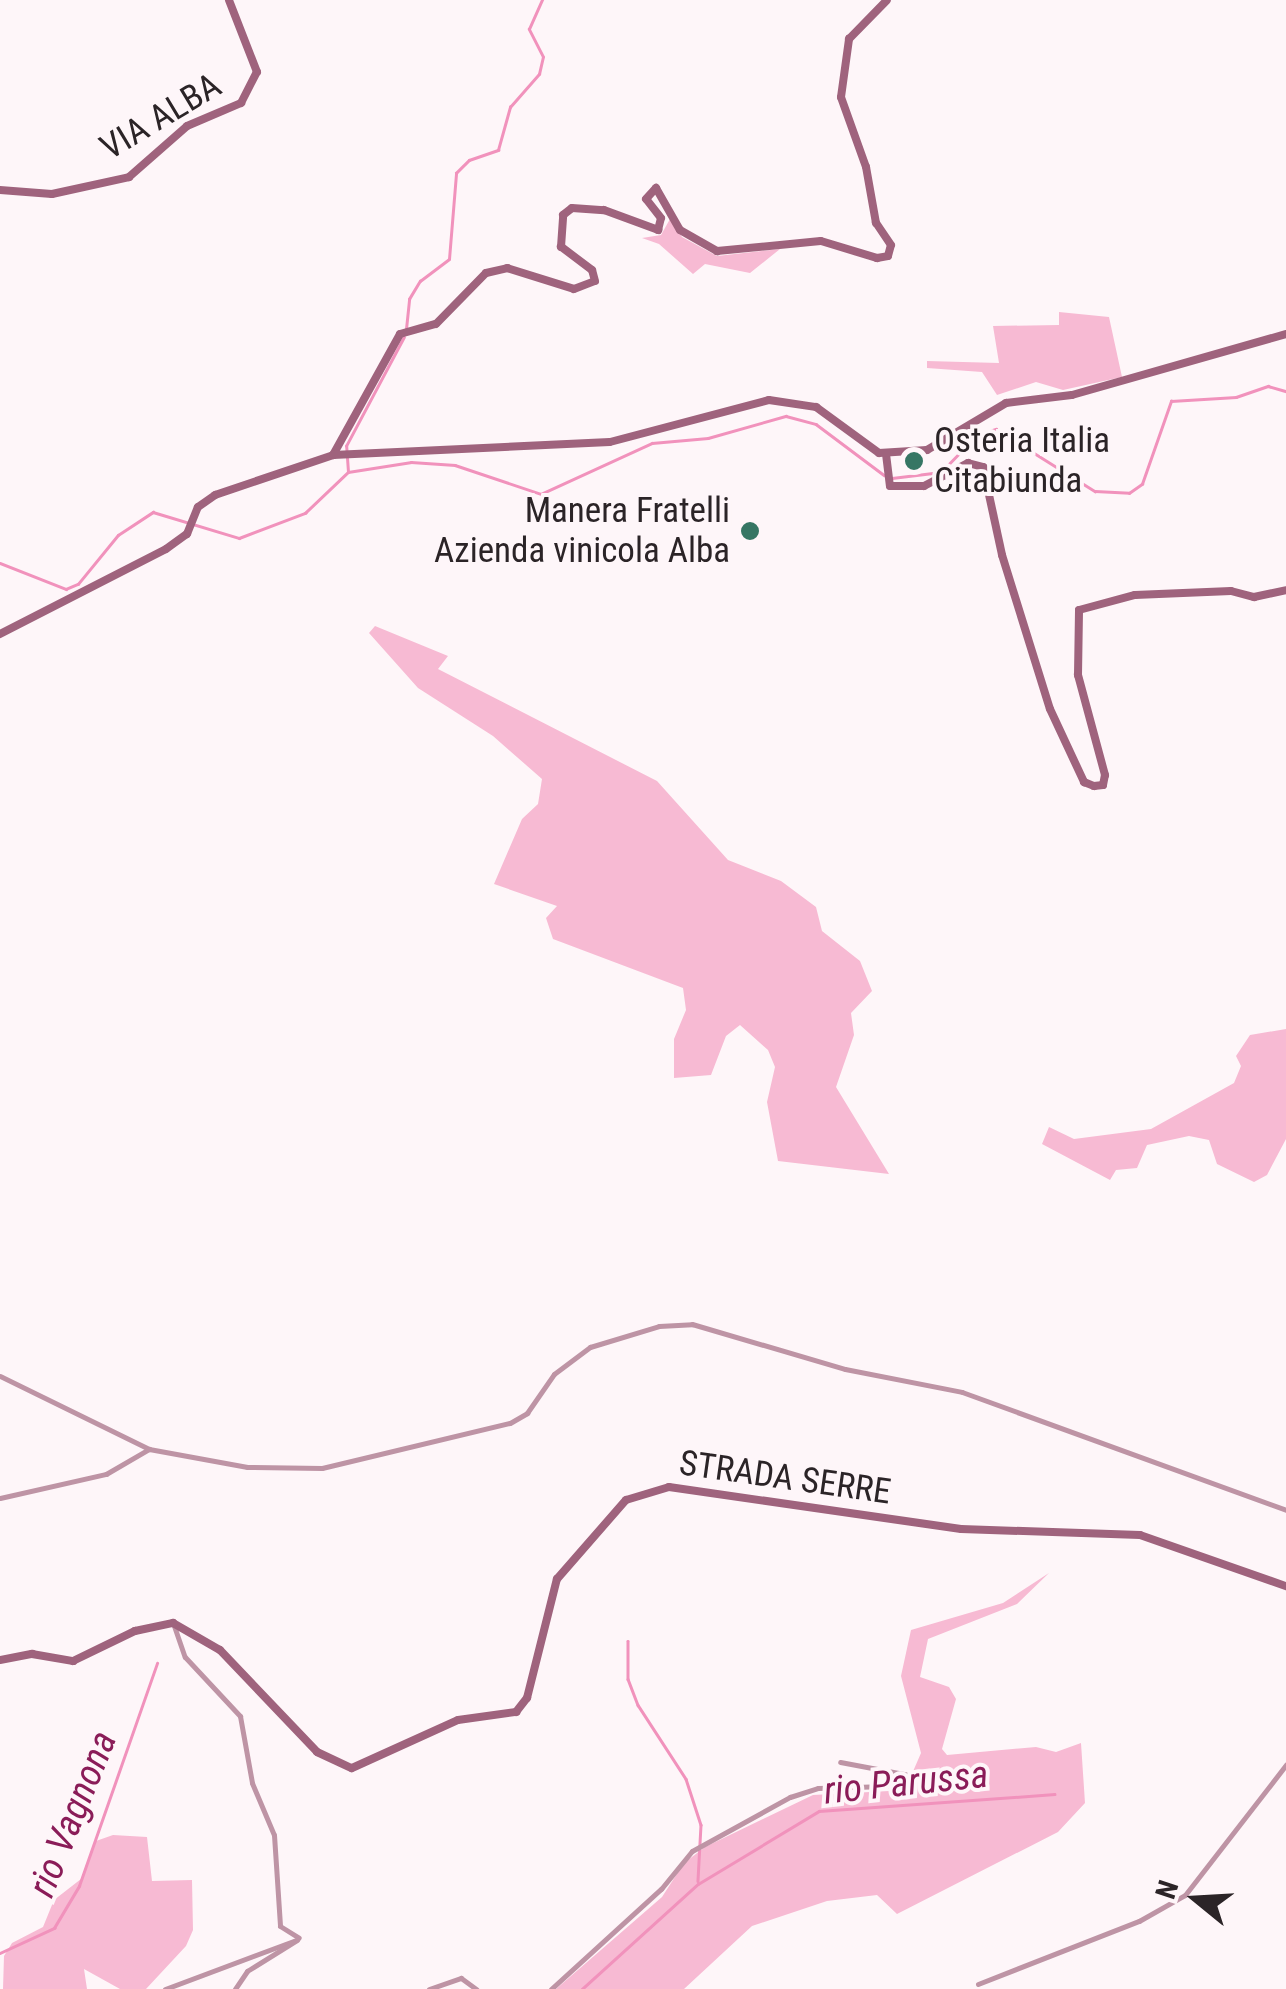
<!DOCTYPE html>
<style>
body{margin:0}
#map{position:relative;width:1286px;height:1989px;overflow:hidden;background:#fef6f9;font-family:"Roboto Condensed",sans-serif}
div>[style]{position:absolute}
.green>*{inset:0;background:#f7bad3}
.stream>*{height:2.5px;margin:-1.25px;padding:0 1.25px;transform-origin:1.25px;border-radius:1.25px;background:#f192bc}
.street>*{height:5px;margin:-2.5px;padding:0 2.5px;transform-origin:2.5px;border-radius:2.5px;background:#be94a5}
.secondary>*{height:8px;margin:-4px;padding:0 4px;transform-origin:4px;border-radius:4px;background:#9f637d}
.dots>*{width:28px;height:28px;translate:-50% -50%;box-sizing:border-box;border:5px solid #fef6f9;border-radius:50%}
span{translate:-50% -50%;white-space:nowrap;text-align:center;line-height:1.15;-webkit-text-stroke:8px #fef6f9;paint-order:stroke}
.street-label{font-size:35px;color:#2b2427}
.poi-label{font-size:35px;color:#2b2427}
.left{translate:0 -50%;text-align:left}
.right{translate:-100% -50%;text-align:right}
.water-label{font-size:38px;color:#8a1c58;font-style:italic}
.north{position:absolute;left:1146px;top:1849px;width:100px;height:100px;-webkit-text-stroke:8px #fef6f9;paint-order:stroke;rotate:288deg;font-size:28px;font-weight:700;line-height:40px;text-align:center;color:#2b2427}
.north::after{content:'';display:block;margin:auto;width:35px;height:45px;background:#2b2427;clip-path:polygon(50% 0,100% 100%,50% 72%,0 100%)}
</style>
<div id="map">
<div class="green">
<i style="clip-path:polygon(670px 219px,682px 237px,717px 256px,780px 249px,750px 273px,705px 264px,693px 274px,659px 244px,642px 238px,661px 235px)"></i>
<i style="clip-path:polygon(1059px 312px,1109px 317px,1122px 377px,1063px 390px,1036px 382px,997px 395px,982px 372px,927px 368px,927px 361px,999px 363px,993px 326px,1059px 325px)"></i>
<i style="clip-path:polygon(375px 626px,448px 656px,438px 669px,657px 781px,728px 860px,781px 881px,816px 907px,822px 931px,860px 961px,872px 991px,851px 1013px,854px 1035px,836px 1087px,889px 1174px,778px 1161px,767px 1102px,775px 1067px,768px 1050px,740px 1025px,726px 1036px,711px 1075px,674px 1078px,674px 1039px,686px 1010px,683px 988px,553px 939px,546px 918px,557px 906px,494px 884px,522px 819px,538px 804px,542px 779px,493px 736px,418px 688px,369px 633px)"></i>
<i style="clip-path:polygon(1286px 1029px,1286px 1139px,1267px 1175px,1254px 1182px,1217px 1164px,1209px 1140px,1189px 1136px,1147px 1145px,1137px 1168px,1116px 1170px,1110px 1180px,1042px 1144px,1049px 1127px,1074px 1139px,1151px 1129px,1234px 1083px,1241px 1066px,1236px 1056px,1250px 1035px)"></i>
<i style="clip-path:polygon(1049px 1573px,1017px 1604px,928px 1639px,920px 1677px,949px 1687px,956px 1699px,942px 1749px,947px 1755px,1036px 1747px,1056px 1752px,1081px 1743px,1085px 1803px,1058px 1832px,897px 1914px,877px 1895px,827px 1901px,752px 1926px,684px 1989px,556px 1989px,662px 1897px,684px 1863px,705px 1847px,813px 1795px,889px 1791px,908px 1783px,921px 1753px,901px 1676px,911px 1630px,1003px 1603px)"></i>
<i style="clip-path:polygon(113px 1835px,147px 1837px,152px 1881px,192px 1880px,193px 1930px,186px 1946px,146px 1989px,120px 1989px,84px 1969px,87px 1989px,3px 1989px,4px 1956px,12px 1943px,43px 1927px,54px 1900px,81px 1879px,96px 1841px)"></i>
</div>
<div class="stream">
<i style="left:406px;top:329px;width:30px;rotate:-84deg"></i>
<i style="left:409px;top:299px;width:21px;rotate:-59deg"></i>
<i style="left:420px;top:281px;width:36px;rotate:-37deg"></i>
<i style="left:449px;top:259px;width:86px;rotate:-85.3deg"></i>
<i style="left:456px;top:173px;width:18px;rotate:-45deg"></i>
<i style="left:469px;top:160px;width:31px;rotate:-19deg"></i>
<i style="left:498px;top:150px;width:45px;rotate:-74.4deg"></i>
<i style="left:510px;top:107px;width:44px;rotate:-48.7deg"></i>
<i style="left:539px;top:74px;width:17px;rotate:-77deg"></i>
<i style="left:543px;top:57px;width:31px;rotate:-117deg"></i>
<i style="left:529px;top:29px;width:32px;rotate:-66deg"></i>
<i style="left:348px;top:472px;width:26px;rotate:-94deg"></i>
<i style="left:346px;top:446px;width:123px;rotate:-62deg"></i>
<i style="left:892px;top:478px;width:49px;rotate:-7deg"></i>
<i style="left:941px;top:472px;width:52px;rotate:-45.8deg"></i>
<i style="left:977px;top:435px;width:20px;rotate:-18deg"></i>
<i style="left:996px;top:429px;width:117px;rotate:32.1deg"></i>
<i style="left:1095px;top:491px;width:34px;rotate:3deg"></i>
<i style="left:1129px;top:493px;width:16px;rotate:-35deg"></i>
<i style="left:1142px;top:484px;width:88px;rotate:-70.7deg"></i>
<i style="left:1171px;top:401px;width:65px;rotate:-3.5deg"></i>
<i style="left:1236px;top:397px;width:34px;rotate:-19deg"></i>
<i style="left:1268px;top:386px;width:19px;rotate:16deg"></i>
<i style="left:0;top:563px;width:71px;rotate:21.5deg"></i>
<i style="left:66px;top:589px;width:13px;rotate:-23deg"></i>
<i style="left:78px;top:584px;width:63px;rotate:-50.8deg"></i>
<i style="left:118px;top:535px;width:42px;rotate:-33.3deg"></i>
<i style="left:153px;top:512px;width:90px;rotate:16.8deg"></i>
<i style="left:239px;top:538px;width:71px;rotate:-20.7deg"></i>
<i style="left:305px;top:513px;width:59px;rotate:-43.6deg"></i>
<i style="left:348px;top:472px;width:64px;rotate:-9deg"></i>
<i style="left:411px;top:462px;width:44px;rotate:3.9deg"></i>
<i style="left:455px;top:465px;width:91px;rotate:18.6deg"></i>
<i style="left:541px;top:494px;width:122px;rotate:-24.7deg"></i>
<i style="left:652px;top:443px;width:56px;rotate:-5.1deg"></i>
<i style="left:708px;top:438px;width:81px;rotate:-15.8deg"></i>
<i style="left:786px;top:416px;width:31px;rotate:15deg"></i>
<i style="left:816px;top:424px;width:85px;rotate:36.9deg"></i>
<i style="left:628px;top:1641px;width:38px;rotate:90deg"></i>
<i style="left:628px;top:1679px;width:28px;rotate:69deg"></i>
<i style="left:638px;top:1705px;width:88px;rotate:57deg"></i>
<i style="left:686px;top:1779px;width:48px;rotate:71.9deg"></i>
<i style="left:701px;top:1825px;width:56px;rotate:93.1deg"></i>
<i style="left:0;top:1953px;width:60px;rotate:-24.8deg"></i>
<i style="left:54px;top:1928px;width:49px;rotate:-59.2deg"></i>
<i style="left:79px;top:1886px;width:236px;rotate:-70.7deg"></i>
<i style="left:582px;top:1989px;width:156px;rotate:-42.2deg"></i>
<i style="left:698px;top:1884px;width:141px;rotate:-31.1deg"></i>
<i style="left:819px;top:1811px;width:236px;rotate:-4.1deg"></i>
</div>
<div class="street">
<i style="left:0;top:1376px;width:166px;rotate:26.1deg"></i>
<i style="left:149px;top:1449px;width:100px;rotate:10.4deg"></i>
<i style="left:247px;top:1467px;width:75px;rotate:0.8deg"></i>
<i style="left:322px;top:1468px;width:193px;rotate:-13.5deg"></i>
<i style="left:510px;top:1423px;width:20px;rotate:-30deg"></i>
<i style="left:527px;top:1413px;width:47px;rotate:-55.3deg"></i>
<i style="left:554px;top:1374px;width:45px;rotate:-36.9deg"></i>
<i style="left:590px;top:1347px;width:72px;rotate:-16.9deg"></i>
<i style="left:659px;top:1326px;width:33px;rotate:-3deg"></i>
<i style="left:692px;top:1324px;width:159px;rotate:16.4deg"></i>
<i style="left:845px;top:1369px;width:119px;rotate:11.1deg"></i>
<i style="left:962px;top:1392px;width:345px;rotate:20deg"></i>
<i style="left:0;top:1498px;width:109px;rotate:-12.8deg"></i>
<i style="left:106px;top:1474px;width:50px;rotate:-30.2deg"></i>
<i style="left:173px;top:1623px;width:36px;rotate:71deg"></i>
<i style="left:185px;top:1657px;width:81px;rotate:47deg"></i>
<i style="left:240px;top:1716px;width:68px;rotate:79.8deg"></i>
<i style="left:252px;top:1783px;width:56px;rotate:67.1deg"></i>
<i style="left:274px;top:1835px;width:91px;rotate:86.2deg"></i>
<i style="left:280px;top:1926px;width:22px;rotate:32deg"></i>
<i style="left:978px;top:1984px;width:173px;rotate:-21.4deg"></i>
<i style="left:1139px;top:1921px;width:53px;rotate:-29.5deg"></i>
<i style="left:1185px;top:1895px;width:165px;rotate:-52.2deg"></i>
<i style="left:165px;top:1989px;width:140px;rotate:-20.5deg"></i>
<i style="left:235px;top:1989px;width:22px;rotate:-56deg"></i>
<i style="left:247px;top:1971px;width:59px;rotate:-31.8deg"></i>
<i style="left:429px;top:1989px;width:34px;rotate:-19deg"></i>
<i style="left:461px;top:1978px;width:19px;rotate:36deg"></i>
<i style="left:551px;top:1989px;width:149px;rotate:-42.3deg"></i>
<i style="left:661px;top:1889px;width:49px;rotate:-50.8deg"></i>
<i style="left:692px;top:1851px;width:112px;rotate:-28.9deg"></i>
<i style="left:790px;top:1797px;width:29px;rotate:-18deg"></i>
<i style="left:818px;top:1788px;width:70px;rotate:-1.6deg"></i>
<i style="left:888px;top:1786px;width:17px;rotate:-10deg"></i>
<i style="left:905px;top:1783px;width:9px;rotate:-63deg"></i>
<i style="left:909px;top:1775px;width:70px;rotate:-169.3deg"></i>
</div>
<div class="secondary">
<i style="left:0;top:190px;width:52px;rotate:4.4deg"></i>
<i style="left:52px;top:194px;width:79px;rotate:-12.4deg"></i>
<i style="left:129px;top:177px;width:77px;rotate:-41.3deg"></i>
<i style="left:187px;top:126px;width:59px;rotate:-23.1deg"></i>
<i style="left:241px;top:103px;width:35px;rotate:-63deg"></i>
<i style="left:257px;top:72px;width:77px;rotate:-111.3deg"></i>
<i style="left:886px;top:454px;width:32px;rotate:83deg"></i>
<i style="left:890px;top:486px;width:34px"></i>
<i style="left:924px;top:486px;width:50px;rotate:-27.6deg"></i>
<i style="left:968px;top:463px;width:16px;rotate:15deg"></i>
<i style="left:983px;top:467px;width:90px;rotate:77.8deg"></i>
<i style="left:1002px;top:555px;width:161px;rotate:72.7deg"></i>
<i style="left:1050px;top:709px;width:81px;rotate:65deg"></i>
<i style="left:1084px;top:782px;width:11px;rotate:22deg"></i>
<i style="left:1094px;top:786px;width:9px;rotate:-6deg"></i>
<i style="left:1103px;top:785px;width:10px;rotate:-79deg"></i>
<i style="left:1105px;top:775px;width:104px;rotate:-105.1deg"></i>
<i style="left:1078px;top:675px;width:65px;rotate:-89.1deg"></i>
<i style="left:1079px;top:610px;width:58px;rotate:-15deg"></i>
<i style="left:1135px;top:595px;width:96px;rotate:-2.4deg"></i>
<i style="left:1231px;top:591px;width:24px;rotate:15deg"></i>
<i style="left:1254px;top:597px;width:33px;rotate:-12deg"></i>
<i style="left:333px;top:455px;width:138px;rotate:-61deg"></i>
<i style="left:400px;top:334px;width:37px;rotate:-16deg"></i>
<i style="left:436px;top:324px;width:71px;rotate:-45.6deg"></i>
<i style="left:486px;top:273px;width:22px;rotate:-13deg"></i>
<i style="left:507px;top:268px;width:70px;rotate:17.4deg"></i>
<i style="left:574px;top:289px;width:22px;rotate:-21deg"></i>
<i style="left:595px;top:281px;width:11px;rotate:-105deg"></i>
<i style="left:592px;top:270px;width:39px;rotate:-143deg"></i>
<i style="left:561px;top:247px;width:32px;rotate:-86deg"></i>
<i style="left:563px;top:215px;width:11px;rotate:-38deg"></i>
<i style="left:572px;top:208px;width:32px;rotate:4deg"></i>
<i style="left:604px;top:210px;width:58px;rotate:20.3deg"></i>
<i style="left:658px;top:230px;width:12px;rotate:-76deg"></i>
<i style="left:661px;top:218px;width:24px;rotate:-128deg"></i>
<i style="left:646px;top:199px;width:15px;rotate:-48deg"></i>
<i style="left:656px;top:188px;width:48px;rotate:60.3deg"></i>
<i style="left:680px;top:230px;width:43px;rotate:29.6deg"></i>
<i style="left:717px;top:251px;width:104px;rotate:-5.5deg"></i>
<i style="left:821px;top:241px;width:59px;rotate:16.9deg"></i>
<i style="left:877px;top:258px;width:11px;rotate:-10deg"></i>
<i style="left:888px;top:256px;width:11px;rotate:-75deg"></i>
<i style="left:891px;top:245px;width:27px;rotate:-124deg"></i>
<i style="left:876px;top:223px;width:57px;rotate:-100.1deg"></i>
<i style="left:866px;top:167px;width:74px;rotate:-109.7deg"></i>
<i style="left:841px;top:97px;width:59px;rotate:-82.1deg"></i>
<i style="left:849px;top:39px;width:54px;rotate:-45.7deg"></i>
<i style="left:0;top:634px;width:186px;rotate:-27.1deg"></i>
<i style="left:166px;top:549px;width:26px;rotate:-36deg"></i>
<i style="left:187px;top:534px;width:29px;rotate:-68deg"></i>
<i style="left:198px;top:507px;width:21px;rotate:-35deg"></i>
<i style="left:215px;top:495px;width:125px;rotate:-18.7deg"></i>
<i style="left:333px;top:455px;width:277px;rotate:-2.7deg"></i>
<i style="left:610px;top:442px;width:164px;rotate:-14.8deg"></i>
<i style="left:769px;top:400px;width:48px;rotate:8.5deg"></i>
<i style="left:816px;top:407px;width:78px;rotate:36.1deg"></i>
<i style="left:879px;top:453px;width:48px;rotate:-3.6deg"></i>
<i style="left:927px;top:450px;width:92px;rotate:-30.7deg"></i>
<i style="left:1006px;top:403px;width:66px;rotate:-6.9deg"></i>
<i style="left:1072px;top:395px;width:223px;rotate:-15.9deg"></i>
<i style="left:0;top:1660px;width:33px;rotate:-11deg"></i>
<i style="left:32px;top:1654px;width:42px;rotate:9.7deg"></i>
<i style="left:73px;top:1661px;width:69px;rotate:-25.8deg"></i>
<i style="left:135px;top:1631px;width:39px;rotate:-12deg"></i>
<i style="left:173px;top:1623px;width:54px;rotate:29.9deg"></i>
<i style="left:220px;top:1650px;width:141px;rotate:46.4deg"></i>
<i style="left:317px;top:1752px;width:38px;rotate:25deg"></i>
<i style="left:352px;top:1768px;width:116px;rotate:-24.4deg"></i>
<i style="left:458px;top:1720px;width:59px;rotate:-7.9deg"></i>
<i style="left:516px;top:1712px;width:18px;rotate:-52deg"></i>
<i style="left:527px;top:1698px;width:123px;rotate:-75.9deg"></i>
<i style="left:557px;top:1579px;width:105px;rotate:-48.9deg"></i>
<i style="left:626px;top:1500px;width:45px;rotate:-16.8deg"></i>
<i style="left:669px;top:1487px;width:295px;rotate:8.2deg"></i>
<i style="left:961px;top:1529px;width:179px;rotate:1.9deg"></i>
<i style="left:1140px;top:1535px;width:155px;rotate:19.3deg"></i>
</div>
<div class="dots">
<i style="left:914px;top:461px;background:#367664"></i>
<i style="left:750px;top:531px;background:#367664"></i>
</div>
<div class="street-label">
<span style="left:161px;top:117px;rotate:-31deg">VIA ALBA</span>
<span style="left:785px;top:1478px;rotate:8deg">STRADA SERRE</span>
</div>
<div class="poi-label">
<span class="left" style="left:934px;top:461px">Osteria Italia<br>Citabiunda</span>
<span class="right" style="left:730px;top:531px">Manera Fratelli<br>Azienda vinicola Alba</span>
</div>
<div class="water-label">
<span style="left:906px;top:1783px;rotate:-6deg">rio Parussa</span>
<span style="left:73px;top:1814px;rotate:-68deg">rio Vagnona</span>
</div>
<div class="north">N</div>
</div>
